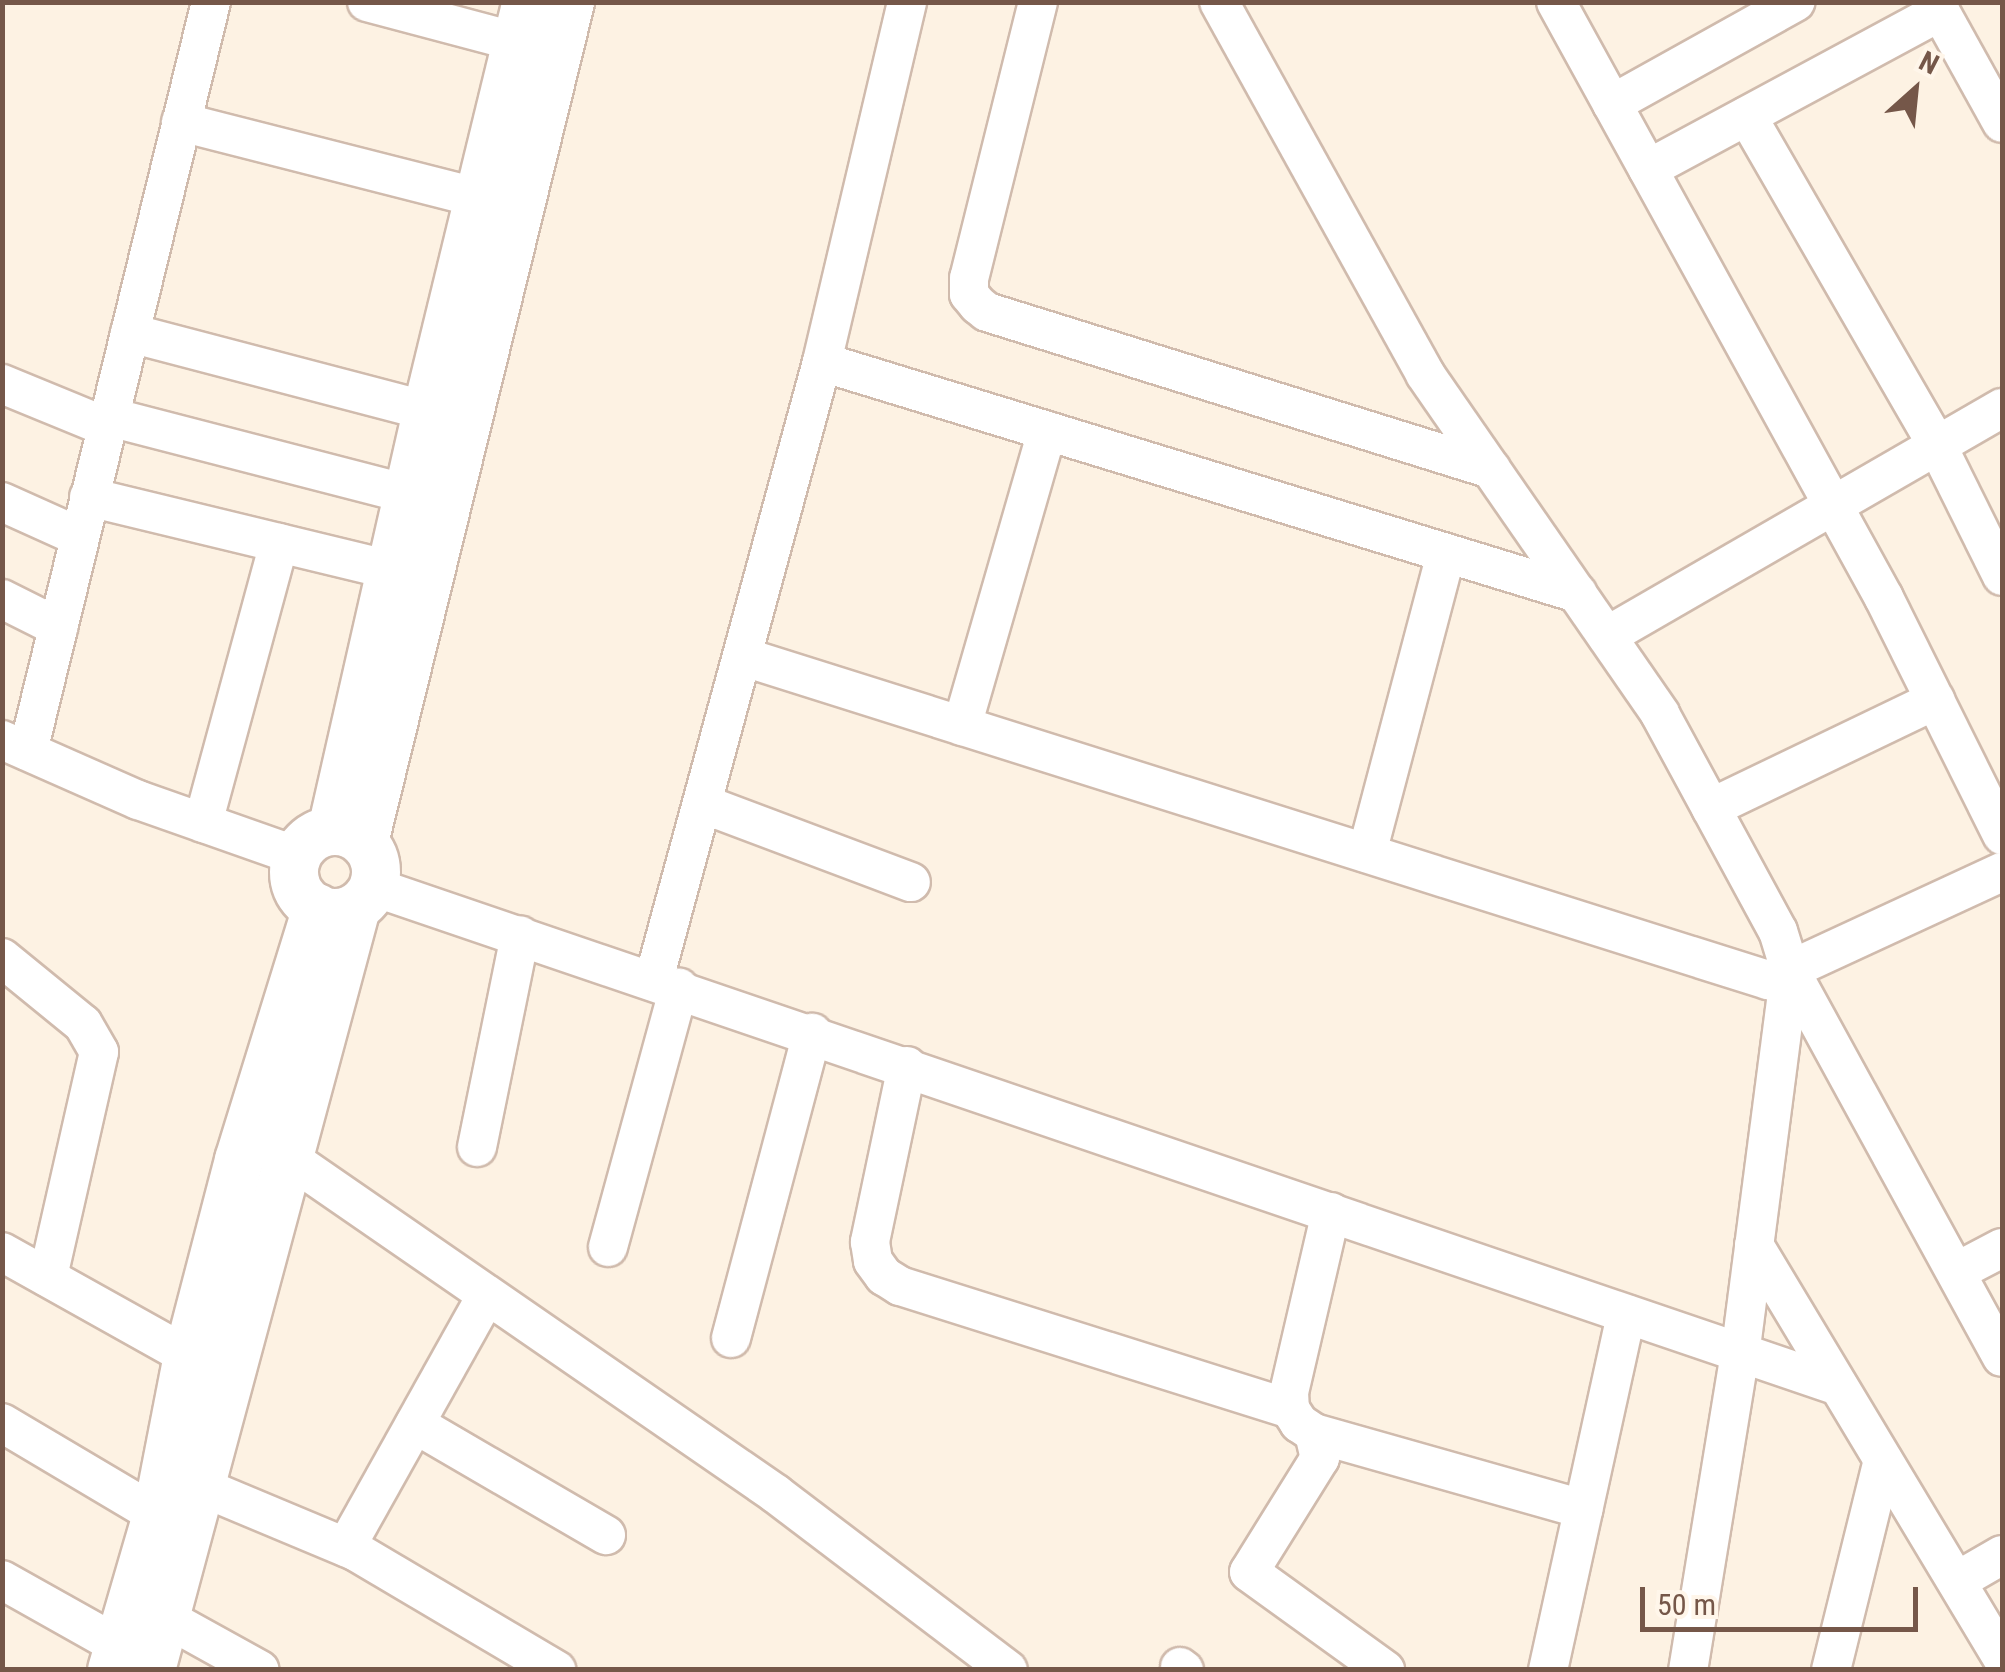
<!DOCTYPE html>
<style>
body{margin:0}
#map{position:relative;width:2005px;height:1672px;overflow:hidden;background:#fdf2e3;font-family:"Roboto Condensed",sans-serif}
div>[style]{position:absolute}
.roads{filter:drop-shadow(2px 0 #d0bbad) drop-shadow(-2px 0 #d0bbad) drop-shadow(0 2px #d0bbad) drop-shadow(0 -2px #d0bbad)}
.minor>*{height:38px;margin:-19px;padding:0 19px;transform-origin:19px;border-radius:19px;background:#fff}
.tertiary>*{height:48px;margin:-24px;padding:0 24px;transform-origin:24px;border-radius:24px;background:#fff}
.tertiary>.ring{margin:-24px;padding:0;box-sizing:content-box;background:none;border:48px solid #fff;border-radius:50%}
span{translate:-50% -50%;white-space:nowrap;text-align:center;line-height:1.15;-webkit-text-stroke:8px #fff6ea;paint-order:stroke}
.frame{position:absolute;inset:0;border:5px solid #755749;pointer-events:none}
.north{position:absolute;left:1865px;top:40px;width:100px;height:100px;-webkit-text-stroke:8px #fff6ea;paint-order:stroke;rotate:27deg;font-size:28px;font-weight:700;line-height:40px;text-align:center;color:#755749}
.north::after{content:'';display:block;margin:auto;width:35px;height:45px;background:#755749;clip-path:polygon(50% 0,100% 100%,50% 72%,0 100%)}
.scale{position:absolute;left:1640px;top:1587px;width:278px;height:45px;box-sizing:border-box;border:5px solid #755749;border-top:0;padding-left:12px;font-size:30px;line-height:35px;white-space:nowrap;color:#755749;-webkit-text-stroke:8px #fff6ea;paint-order:stroke}
</style>
<div id="map">
<div class="roads">
<div class="minor">
<i style="left:367px;top:2px;width:155px;rotate:14.9deg"></i>
<i style="left:1038px;top:2px;width:284px;rotate:104deg"></i>
<i style="left:969px;top:278px;width:16px;rotate:90deg"></i>
<i style="left:969px;top:294px;width:14px;rotate:51deg"></i>
<i style="left:978px;top:305px;width:11px;rotate:38deg"></i>
<i style="left:987px;top:312px;width:528px;rotate:17.3deg"></i>
<i style="left:1219px;top:2px;width:425px;rotate:61deg"></i>
<i style="left:1425px;top:374px;width:413px;rotate:55.3deg"></i>
<i style="left:1660px;top:714px;width:247px;rotate:61.5deg"></i>
<i style="left:1778px;top:931px;width:41px;rotate:72.9deg"></i>
<i style="left:1790px;top:970px;width:386px;rotate:97.4deg"></i>
<i style="left:1740px;top:1353px;width:321px;rotate:99.3deg"></i>
<i style="left:1556px;top:2px;width:680px;rotate:61.17deg"></i>
<i style="left:1884px;top:598px;width:265px;rotate:63.5deg"></i>
<i style="left:1935px;top:2px;width:138px;rotate:61deg"></i>
<i style="left:1612px;top:104px;width:210px;rotate:-29.1deg"></i>
<i style="left:1747px;top:116px;width:380px;rotate:60deg"></i>
<i style="left:1937px;top:445px;width:146px;rotate:63.6deg"></i>
<i style="left:181px;top:122px;width:308px;rotate:14.3deg"></i>
<i style="left:1648px;top:169px;width:332px;rotate:-28.3deg"></i>
<i style="left:130px;top:333px;width:307px;rotate:14.7deg"></i>
<i style="left:822px;top:362px;width:790px;rotate:17.01deg"></i>
<i style="left:2px;top:384px;width:113px;rotate:22.3deg"></i>
<i style="left:110px;top:417px;width:308px;rotate:14.5deg"></i>
<i style="left:89px;top:497px;width:311px;rotate:13.6deg"></i>
<i style="left:2px;top:502px;width:85px;rotate:24.2deg"></i>
<i style="left:2px;top:599px;width:63px;rotate:26.6deg"></i>
<i style="left:1607px;top:636px;width:456px;rotate:-30deg"></i>
<i style="left:744px;top:657px;width:1074px;rotate:17.51deg"></i>
<i style="left:1768px;top:980px;width:258px;rotate:-24.8deg"></i>
<i style="left:962px;top:726px;width:307px;rotate:-73.9deg"></i>
<i style="left:2px;top:740px;width:149px;rotate:23.8deg"></i>
<i style="left:138px;top:800px;width:169px;rotate:19.4deg"></i>
<i style="left:28px;top:751px;width:771px;rotate:-76.27deg"></i>
<i style="left:703px;top:804px;width:222px;rotate:20.6deg"></i>
<i style="left:1711px;top:808px;width:249px;rotate:-25.7deg"></i>
<i style="left:203px;top:823px;width:290px;rotate:-74.8deg"></i>
<i style="left:1367px;top:853px;width:310px;rotate:-75.2deg"></i>
<i style="left:374px;top:887px;width:1547px;rotate:18.82deg"></i>
<i style="left:2px;top:958px;width:104px;rotate:39.2deg"></i>
<i style="left:83px;top:1024px;width:32px;rotate:60deg"></i>
<i style="left:99px;top:1052px;width:231px;rotate:102.8deg"></i>
<i style="left:1790px;top:970px;width:441px;rotate:61.3deg"></i>
<i style="left:654px;top:979px;width:639px;rotate:-74.77deg"></i>
<i style="left:822px;top:362px;width:370px;rotate:-76.7deg"></i>
<i style="left:907px;top:1066px;width:180px;rotate:101.9deg"></i>
<i style="left:870px;top:1242px;width:19px;rotate:81deg"></i>
<i style="left:873px;top:1261px;width:19px;rotate:54deg"></i>
<i style="left:884px;top:1276px;width:19px;rotate:32deg"></i>
<i style="left:900px;top:1286px;width:409px;rotate:17.5deg"></i>
<i style="left:266px;top:1147px;width:25px;rotate:26deg"></i>
<i style="left:289px;top:1158px;width:592px;rotate:34.6deg"></i>
<i style="left:776px;top:1494px;width:291px;rotate:37.2deg"></i>
<i style="left:477px;top:1147px;width:216px;rotate:-78.5deg"></i>
<i style="left:1331px;top:1212px;width:185px;rotate:103.1deg"></i>
<i style="left:1289px;top:1392px;width:17px;rotate:87deg"></i>
<i style="left:1290px;top:1409px;width:17px;rotate:57deg"></i>
<i style="left:1299px;top:1423px;width:18px;rotate:34deg"></i>
<i style="left:1314px;top:1433px;width:280px;rotate:15.8deg"></i>
<i style="left:1754px;top:1245px;width:481px;rotate:59deg"></i>
<i style="left:608px;top:1247px;width:269px;rotate:-74.7deg"></i>
<i style="left:2px;top:1252px;width:213px;rotate:29.2deg"></i>
<i style="left:1956px;top:1272px;width:52px;rotate:-27.6deg"></i>
<i style="left:731px;top:1338px;width:316px;rotate:-75.1deg"></i>
<i style="left:2px;top:1423px;width:180px;rotate:30.7deg"></i>
<i style="left:415px;top:1424px;width:221px;rotate:30.2deg"></i>
<i style="left:1314px;top:1433px;width:26px;rotate:77deg"></i>
<i style="left:1320px;top:1458px;width:134px;rotate:121.9deg"></i>
<i style="left:1249px;top:1572px;width:168px;rotate:35.8deg"></i>
<i style="left:178px;top:1477px;width:192px;rotate:22.7deg"></i>
<i style="left:355px;top:1551px;width:234px;rotate:30.6deg"></i>
<i style="left:346px;top:1547px;width:287px;rotate:-60.8deg"></i>
<i style="left:2px;top:1580px;width:133px;rotate:29.3deg"></i>
<i style="left:1957px;top:1581px;width:52px;rotate:-30deg"></i>
<i style="left:166px;top:1618px;width:107px;rotate:29deg"></i>
<i style="left:1180px;top:1667px;width:5px;rotate:37deg"></i>
<i style="left:1548px;top:1670px;width:364px;rotate:-77.6deg"></i>
<i style="left:1831px;top:1670px;width:216px;rotate:-76.1deg"></i>
</div>
<div class="tertiary">
<i style="left:332px;top:830px;width:430px;rotate:-77.2deg"></i>
<i style="left:427px;top:411px;width:421px;rotate:-76.3deg"></i>
<i class="ring" style="left:294px;top:831px;width:34px;height:34px"></i>
<i style="left:364px;top:842px;width:865px;rotate:-76.22deg"></i>
<i style="left:112px;top:1670px;width:161px;rotate:-73.8deg"></i>
<i style="left:157px;top:1515px;width:162px;rotate:-79deg"></i>
<i style="left:188px;top:1356px;width:203px;rotate:-75.4deg"></i>
<i style="left:239px;top:1160px;width:264px;rotate:-72.8deg"></i>
<i style="left:151px;top:1670px;width:789px;rotate:-74.94deg"></i>
</div>
</div>
<div class="frame"></div>
<div class="north">N</div>
<div class="scale">50 m</div>
</div>
